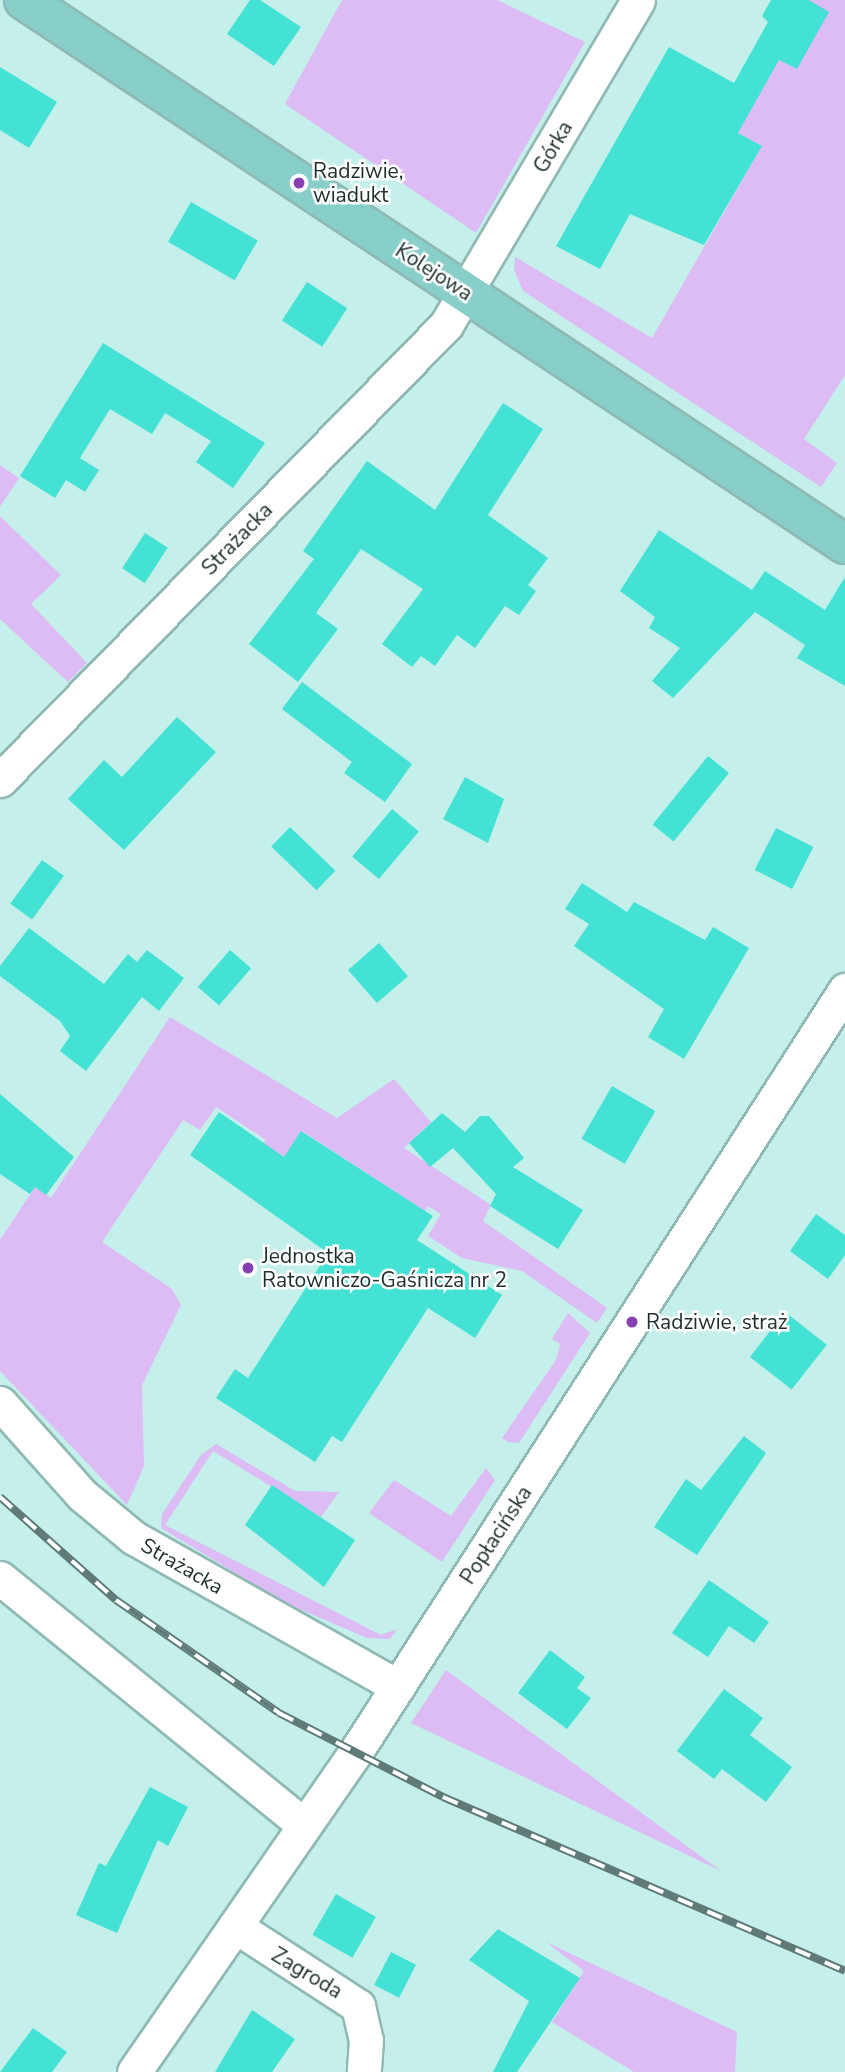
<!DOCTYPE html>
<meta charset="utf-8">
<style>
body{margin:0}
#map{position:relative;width:845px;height:2072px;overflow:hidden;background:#c4efea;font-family:"Nunito Sans",sans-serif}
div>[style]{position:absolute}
.green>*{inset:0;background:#ddbcf6}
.building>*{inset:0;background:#43e2d5;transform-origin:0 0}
.roads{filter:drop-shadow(2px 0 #8fb9b3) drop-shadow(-2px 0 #8fb9b3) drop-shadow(0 2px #8fb9b3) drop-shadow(0 -2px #8fb9b3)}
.street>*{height:33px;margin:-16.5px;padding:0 16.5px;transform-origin:16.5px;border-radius:16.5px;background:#fff}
.primary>*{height:38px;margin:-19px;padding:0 19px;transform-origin:19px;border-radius:19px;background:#88cfc9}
.rail>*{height:8px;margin-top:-4px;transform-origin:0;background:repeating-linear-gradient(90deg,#fff 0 16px,#5f7a77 0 32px);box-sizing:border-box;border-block:2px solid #5f7a77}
.dots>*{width:19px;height:19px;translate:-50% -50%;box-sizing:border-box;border:4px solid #fff;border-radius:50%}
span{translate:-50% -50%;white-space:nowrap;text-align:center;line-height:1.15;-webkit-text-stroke:5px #fff;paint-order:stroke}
.street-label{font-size:21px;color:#1d2e2c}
.poi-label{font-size:21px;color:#1d2e2c}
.left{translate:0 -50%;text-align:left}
</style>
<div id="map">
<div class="green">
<i style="clip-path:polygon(342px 0,497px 0,585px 42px,476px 233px,285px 104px)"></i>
<i style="clip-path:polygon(807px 0,845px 0,845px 375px,804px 439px,837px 463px,821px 487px,523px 291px,514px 270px,515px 257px,652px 338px,762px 146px,738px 133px)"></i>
<i style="clip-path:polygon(0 465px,19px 478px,0 507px)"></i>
<i style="clip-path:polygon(0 516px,61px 575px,31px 604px,87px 663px,68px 682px,0 619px)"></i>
<i style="clip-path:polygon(170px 1017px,337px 1118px,394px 1079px,431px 1122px,404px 1148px,491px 1205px,483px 1221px,607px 1308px,597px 1323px,522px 1271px,462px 1258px,428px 1236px,441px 1214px,428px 1206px,425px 1211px,302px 1131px,270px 1178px,250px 1164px,266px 1140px,216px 1107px,200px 1130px,183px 1120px,102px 1242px,172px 1289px,181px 1305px,142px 1385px,144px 1466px,127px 1505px,0 1371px,0 1240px,35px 1187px,51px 1198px)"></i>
<i style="clip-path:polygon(568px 1313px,590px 1333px,519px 1443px,508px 1442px,502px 1438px,556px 1360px,560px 1344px,552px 1339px)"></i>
<i style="clip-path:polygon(216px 1444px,295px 1491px,339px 1492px,321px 1517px,213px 1451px,165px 1525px,381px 1635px,397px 1629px,390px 1639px,367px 1638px,283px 1602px,161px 1528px,162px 1514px,201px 1455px)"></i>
<i style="clip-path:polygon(486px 1468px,495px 1480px,442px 1562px,369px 1513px,394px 1480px,451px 1516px)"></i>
<i style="clip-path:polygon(446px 1670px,721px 1871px,411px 1723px)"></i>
<i style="clip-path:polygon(546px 1942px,737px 2032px,735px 2072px,634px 2072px,552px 2022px,584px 1971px)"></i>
</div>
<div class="building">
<i style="clip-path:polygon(250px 0,260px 0,301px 27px,274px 66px,227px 34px)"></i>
<i style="clip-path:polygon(771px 0,809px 0,829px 12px,797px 69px,779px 60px,738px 133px,762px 146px,704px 245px,630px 214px,600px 269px,556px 246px,669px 47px,734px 83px,768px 22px,762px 16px)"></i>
<i style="clip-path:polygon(0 67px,57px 102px,29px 148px,0 130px)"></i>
<i style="left:191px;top:202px;width:77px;height:46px;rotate:30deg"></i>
<i style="left:307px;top:282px;width:48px;height:46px;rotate:33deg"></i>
<i style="clip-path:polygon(103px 343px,265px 443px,233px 488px,196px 462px,211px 441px,165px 413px,152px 434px,110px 409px,80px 458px,99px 470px,85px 492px,66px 480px,55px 498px,20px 476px)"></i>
<i style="clip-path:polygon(503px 403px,543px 429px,488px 515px,548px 558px,528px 585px,536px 591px,519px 615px,505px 606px,475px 648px,457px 635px,435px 666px,421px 656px,412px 667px,382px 644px,423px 589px,361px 549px,316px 613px,338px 629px,298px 682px,249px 644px,314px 559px,303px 551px,367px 461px,435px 510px)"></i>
<i style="clip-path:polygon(659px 530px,752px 590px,765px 571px,825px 610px,845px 577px,845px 686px,797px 658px,805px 645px,755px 612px,673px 698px,652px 681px,680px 648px,649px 628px,655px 617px,620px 591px)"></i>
<i style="left:145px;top:533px;width:27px;height:42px;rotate:33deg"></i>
<i style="clip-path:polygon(302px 682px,412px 764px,385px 802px,344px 773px,352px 762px,282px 709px)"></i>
<i style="clip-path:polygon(177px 717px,216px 752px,124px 850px,68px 799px,104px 760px,122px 777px)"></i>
<i style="left:708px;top:756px;width:27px;height:88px;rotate:39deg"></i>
<i style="clip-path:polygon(465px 777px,504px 799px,488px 843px,443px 819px)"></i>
<i style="left:392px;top:809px;width:35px;height:62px;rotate:40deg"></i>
<i style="left:290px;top:827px;width:63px;height:27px;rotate:44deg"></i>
<i style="left:776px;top:828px;width:42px;height:47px;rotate:27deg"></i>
<i style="left:42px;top:860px;width:27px;height:54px;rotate:36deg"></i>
<i style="clip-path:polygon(582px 883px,627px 912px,634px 902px,705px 940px,713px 927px,749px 948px,684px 1059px,648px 1037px,664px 1009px,574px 946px,589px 924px,565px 909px)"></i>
<i style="clip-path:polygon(29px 928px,104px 984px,128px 954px,137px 962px,147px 950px,184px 978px,159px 1011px,142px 997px,86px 1071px,60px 1051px,70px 1036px,60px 1021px,0 976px,0 966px)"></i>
<i style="left:379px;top:943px;width:44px;height:41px;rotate:49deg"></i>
<i style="left:230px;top:950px;width:28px;height:49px;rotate:41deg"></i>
<i style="left:612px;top:1086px;width:50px;height:61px;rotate:30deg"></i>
<i style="clip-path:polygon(0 1094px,74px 1157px,46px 1195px,35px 1187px,30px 1194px,0 1174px)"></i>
<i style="clip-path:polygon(219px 1112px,284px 1157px,301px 1131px,433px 1216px,417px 1240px,502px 1295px,475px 1338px,428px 1308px,342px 1442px,332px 1436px,315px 1462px,216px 1398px,235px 1369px,248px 1378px,328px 1253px,190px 1155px)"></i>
<i style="clip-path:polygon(442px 1113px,465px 1132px,480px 1116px,489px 1116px,524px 1158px,513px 1167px,583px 1210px,558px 1249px,490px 1206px,496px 1194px,453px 1148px,430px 1167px,409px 1143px)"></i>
<i style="clip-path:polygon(816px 1214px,845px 1235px,845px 1255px,828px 1279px,790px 1251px)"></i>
<i style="left:785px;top:1312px;width:53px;height:57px;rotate:38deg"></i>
<i style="clip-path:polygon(744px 1436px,766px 1453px,697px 1555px,654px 1527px,686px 1479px,701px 1490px)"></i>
<i style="clip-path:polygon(272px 1485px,355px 1540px,324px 1587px,245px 1525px)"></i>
<i style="clip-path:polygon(709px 1580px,769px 1622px,754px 1643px,729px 1626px,708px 1657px,672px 1633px)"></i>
<i style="clip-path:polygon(550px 1650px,585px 1677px,577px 1688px,591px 1698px,567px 1729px,518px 1693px)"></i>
<i style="clip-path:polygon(724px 1689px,763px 1718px,750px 1735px,792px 1767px,766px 1802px,722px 1769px,714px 1779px,677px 1751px)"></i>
<i style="clip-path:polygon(150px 1787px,188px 1807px,168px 1846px,158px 1840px,117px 1933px,76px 1915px,99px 1863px,106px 1866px)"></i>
<i style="left:336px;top:1894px;width:46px;height:47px;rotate:30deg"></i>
<i style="clip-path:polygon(498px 1929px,580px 1978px,517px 2072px,493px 2072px,529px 2001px,469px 1960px)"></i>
<i style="left:391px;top:1952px;width:28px;height:37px;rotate:27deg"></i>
<i style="clip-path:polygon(252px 2010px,295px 2039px,272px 2072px,215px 2072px)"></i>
<i style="clip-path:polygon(33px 2028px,67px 2052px,52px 2072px,0 2072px)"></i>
</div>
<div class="roads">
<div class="street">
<i style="left:0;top:780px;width:637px;rotate:-45.57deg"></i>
<i style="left:446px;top:325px;width:377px;rotate:-59.4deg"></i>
<i style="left:0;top:1403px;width:123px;rotate:48.3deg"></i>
<i style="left:82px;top:1495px;width:67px;rotate:39.6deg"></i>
<i style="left:134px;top:1538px;width:303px;rotate:29.4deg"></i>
<i style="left:0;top:1578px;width:392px;rotate:39.1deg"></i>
<i style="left:235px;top:1926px;width:147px;rotate:33deg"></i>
<i style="left:358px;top:2006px;width:35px;rotate:77deg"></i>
<i style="left:366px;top:2040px;width:32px;rotate:94deg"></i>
<i style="left:134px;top:2072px;width:388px;rotate:-55.3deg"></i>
<i style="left:355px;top:1753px;width:907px;rotate:-57.29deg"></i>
</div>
<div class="primary">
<i style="left:24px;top:0;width:985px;rotate:33.53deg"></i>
</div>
</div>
<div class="rail">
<i style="left:0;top:1497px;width:155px;rotate:41.6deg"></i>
<i style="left:116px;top:1600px;width:198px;rotate:34.7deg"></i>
<i style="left:279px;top:1713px;width:184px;rotate:27.1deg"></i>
<i style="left:443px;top:1797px;width:438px;rotate:23.4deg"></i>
</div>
<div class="dots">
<i style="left:299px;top:183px;background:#873fb2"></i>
<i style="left:248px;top:1268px;background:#873fb2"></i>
<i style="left:632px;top:1322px;background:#873fb2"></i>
</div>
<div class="street-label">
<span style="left:553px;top:147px;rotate:-60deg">Górka</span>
<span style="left:434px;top:272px;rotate:33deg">Kolejowa</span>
<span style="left:237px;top:539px;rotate:-46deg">Strażacka</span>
<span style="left:496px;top:1535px;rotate:-57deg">Popłacińska</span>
<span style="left:182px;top:1566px;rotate:30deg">Strażacka</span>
<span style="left:307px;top:1973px;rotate:31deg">Zagroda</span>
</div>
<div class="poi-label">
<span class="left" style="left:313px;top:183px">Radziwie,<br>wiadukt</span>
<span class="left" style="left:262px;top:1268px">Jednostka<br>Ratowniczo-Gaśnicza nr 2</span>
<span class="left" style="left:646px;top:1322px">Radziwie, straż</span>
</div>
</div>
